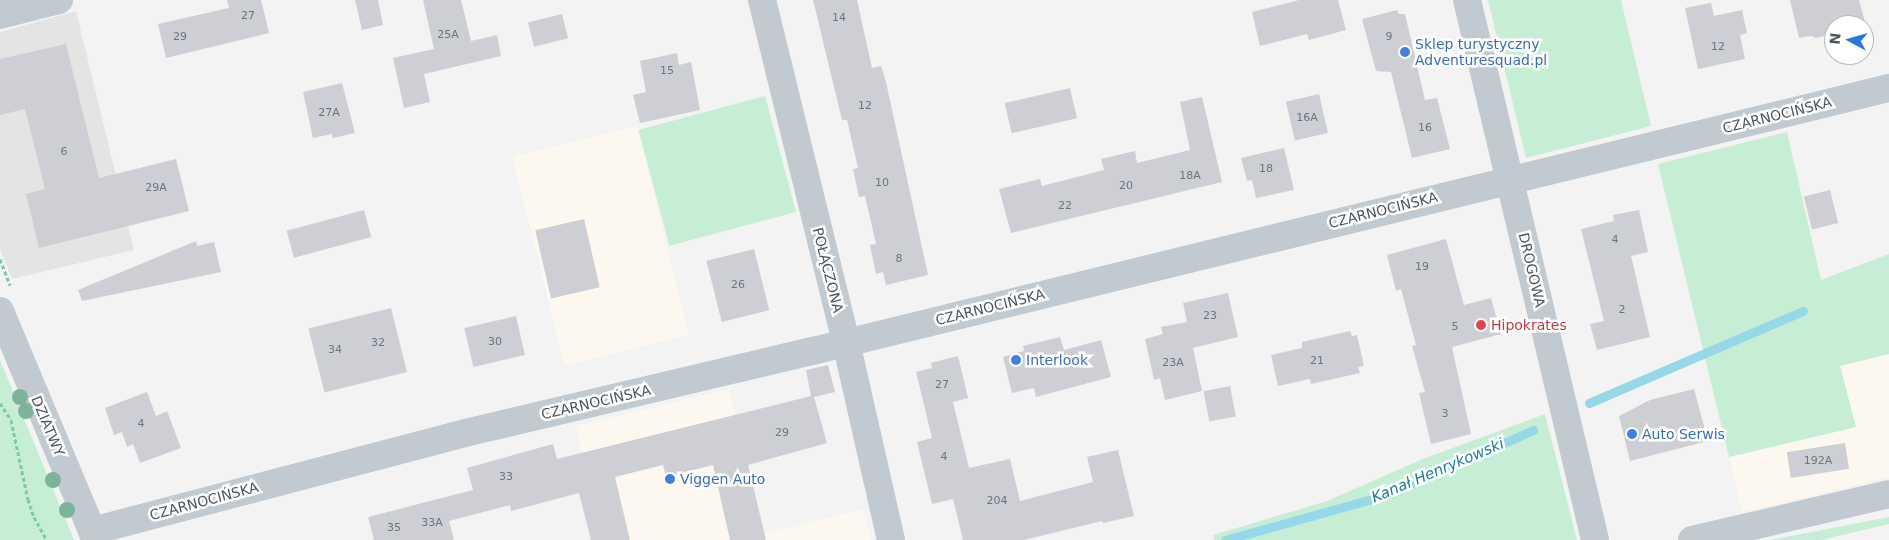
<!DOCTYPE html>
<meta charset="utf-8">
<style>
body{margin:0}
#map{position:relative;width:1889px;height:540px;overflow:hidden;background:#f4f3f3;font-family:"DejaVu Sans",sans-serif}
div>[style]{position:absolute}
.commercial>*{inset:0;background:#fcf8ef;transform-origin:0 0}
.education>*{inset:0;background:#e5e4e4}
.green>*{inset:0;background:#c5eed4;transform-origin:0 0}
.stream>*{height:9px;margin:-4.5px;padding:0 4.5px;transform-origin:4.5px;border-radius:4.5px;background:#96d8e8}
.building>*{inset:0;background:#cdcfd4;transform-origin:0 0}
.path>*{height:3px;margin-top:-1.5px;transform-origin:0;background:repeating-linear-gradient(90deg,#7fcaa4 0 4px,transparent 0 6.5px)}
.minor>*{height:28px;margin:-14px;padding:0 14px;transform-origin:14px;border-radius:14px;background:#c1cad0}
.trees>*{width:16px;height:16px;margin:-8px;border-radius:50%;background:#7eb398}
.dots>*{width:14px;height:14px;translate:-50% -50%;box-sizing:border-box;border:2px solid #fff;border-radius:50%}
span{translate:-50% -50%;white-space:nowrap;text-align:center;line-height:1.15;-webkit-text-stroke:5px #fff;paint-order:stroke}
.number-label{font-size:11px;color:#6c747c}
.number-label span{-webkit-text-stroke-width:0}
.shop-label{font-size:14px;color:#366cbe}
.left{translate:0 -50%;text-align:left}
.street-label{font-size:14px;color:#4b565f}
.health-label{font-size:14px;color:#be3a42}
.water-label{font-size:15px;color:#167f98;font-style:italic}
.north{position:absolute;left:1824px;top:15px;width:50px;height:50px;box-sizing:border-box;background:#fff;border:1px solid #b7bbbf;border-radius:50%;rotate:276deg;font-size:14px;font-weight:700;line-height:20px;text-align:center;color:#4b565f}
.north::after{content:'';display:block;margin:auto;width:18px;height:22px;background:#2778da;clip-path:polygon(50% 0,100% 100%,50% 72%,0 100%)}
</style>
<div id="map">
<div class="commercial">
<i style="left:637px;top:126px;width:215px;height:128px;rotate:76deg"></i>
<i style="clip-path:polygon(1889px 354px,1889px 477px,1742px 512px,1729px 457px,1855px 427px,1840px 366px)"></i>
<i style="clip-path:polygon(729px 389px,764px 533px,863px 509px,871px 540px,604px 540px,576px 426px)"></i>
</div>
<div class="education">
<i style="clip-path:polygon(76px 11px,134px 250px,12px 279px,0 249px,0 32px)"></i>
</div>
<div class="green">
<i style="clip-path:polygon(1488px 0,1621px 0,1651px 126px,1526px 158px)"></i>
<i style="left:765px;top:96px;width:120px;height:131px;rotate:75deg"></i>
<i style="clip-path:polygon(1787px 132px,1821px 280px,1889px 254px,1889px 354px,1840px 366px,1856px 427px,1729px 457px,1658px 164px)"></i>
<i style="clip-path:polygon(0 360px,74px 540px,0 540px)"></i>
<i style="clip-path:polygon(1545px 414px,1577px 540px,1215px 540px,1213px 535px,1327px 501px,1423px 459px)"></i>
<i style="clip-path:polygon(1889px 517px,1889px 524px,1821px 540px,1770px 540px)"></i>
</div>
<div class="stream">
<i style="left:1589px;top:403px;width:233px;rotate:-23.3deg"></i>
<i style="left:1225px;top:540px;width:171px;rotate:-15.6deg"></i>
<i style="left:1390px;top:494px;width:157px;rotate:-24.1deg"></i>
</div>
<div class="building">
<i style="clip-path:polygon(227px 0,261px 0,269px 33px,166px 58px,158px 24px,229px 8px)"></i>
<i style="clip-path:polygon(355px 0,378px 0,383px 25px,362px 30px)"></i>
<i style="clip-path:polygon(423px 0,461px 0,471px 41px,497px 35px,501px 56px,424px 74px,430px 102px,404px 108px,393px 58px,434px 49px)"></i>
<i style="clip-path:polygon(813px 0,857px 0,872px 68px,881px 66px,886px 82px,928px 275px,886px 285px,883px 272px,876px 274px,870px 245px,876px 244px,865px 196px,859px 197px,853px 169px,858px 168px,847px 120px,842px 120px)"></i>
<i style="clip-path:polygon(1299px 0,1338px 0,1346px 30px,1309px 40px,1307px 34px,1260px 46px,1252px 12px)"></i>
<i style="clip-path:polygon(1790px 0,1859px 0,1865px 22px,1853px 25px,1834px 25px,1834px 30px,1828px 31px,1824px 36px,1816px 38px,1811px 36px,1799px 38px)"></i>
<i style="clip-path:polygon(1711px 3px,1714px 16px,1742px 10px,1747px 33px,1740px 35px,1745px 59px,1698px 69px,1685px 8px)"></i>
<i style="clip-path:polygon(1397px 10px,1399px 14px,1405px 14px,1425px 100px,1437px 98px,1450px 149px,1412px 158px,1391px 72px,1376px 71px,1362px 19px)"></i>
<i style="left:562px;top:14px;width:25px;height:35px;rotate:76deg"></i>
<i style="clip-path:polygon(66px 44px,99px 178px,176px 159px,189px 211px,39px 248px,26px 194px,45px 189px,25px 109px,0 115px,0 59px)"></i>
<i style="clip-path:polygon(677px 53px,679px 65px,691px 62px,700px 110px,640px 123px,633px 95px,646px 92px,640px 61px)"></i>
<i style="clip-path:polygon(342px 83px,355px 133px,333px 138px,332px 134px,313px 138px,303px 92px)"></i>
<i style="left:1070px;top:88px;width:31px;height:67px;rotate:77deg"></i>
<i style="left:1319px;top:94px;width:40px;height:34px;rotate:77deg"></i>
<i style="clip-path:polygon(1202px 97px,1222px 182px,1011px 233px,999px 189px,1040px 179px,1042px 186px,1104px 170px,1101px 159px,1135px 151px,1137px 163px,1190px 150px,1180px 102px)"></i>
<i style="clip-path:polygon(1284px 148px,1294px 190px,1256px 198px,1252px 180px,1247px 181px,1241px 158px)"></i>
<i style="left:1830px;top:190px;width:34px;height:27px;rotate:76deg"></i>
<i style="left:364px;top:210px;width:28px;height:80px;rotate:75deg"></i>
<i style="clip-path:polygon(1639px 210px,1648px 252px,1631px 256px,1650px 337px,1597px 350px,1590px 324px,1604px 321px,1581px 229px,1614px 221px,1613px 215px)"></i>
<i style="left:584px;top:219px;width:70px;height:50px;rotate:77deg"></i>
<i style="clip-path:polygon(1446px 239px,1464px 305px,1491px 298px,1501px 334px,1452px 347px,1471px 434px,1431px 444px,1419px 393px,1425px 392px,1412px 346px,1416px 345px,1401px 289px,1396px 291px,1387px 255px)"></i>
<i style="clip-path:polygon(196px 241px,197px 246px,214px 242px,221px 272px,82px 301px,78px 290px)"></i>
<i style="left:754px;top:249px;width:63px;height:49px;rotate:76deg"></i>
<i style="clip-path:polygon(1228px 293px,1238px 337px,1193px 348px,1202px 391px,1165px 400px,1160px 378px,1154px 380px,1145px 339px,1163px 334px,1161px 327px,1187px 322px,1183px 303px)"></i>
<i style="left:391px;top:308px;width:66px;height:85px;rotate:76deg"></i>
<i style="left:516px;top:316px;width:40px;height:53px;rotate:77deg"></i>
<i style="clip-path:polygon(1350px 331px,1352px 336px,1357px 335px,1364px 366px,1358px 367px,1360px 373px,1311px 384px,1310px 379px,1278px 386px,1271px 355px,1302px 348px,1302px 342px)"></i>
<i style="clip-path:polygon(1060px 337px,1064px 350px,1101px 340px,1111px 377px,1036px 397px,1034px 388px,1012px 393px,1003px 357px,1024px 351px,1023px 346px)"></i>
<i style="clip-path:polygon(958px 356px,968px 398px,953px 402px,969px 468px,1010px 459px,1020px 501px,1093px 482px,1087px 457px,1118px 450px,1134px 516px,1103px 523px,1102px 521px,1024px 540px,963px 540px,953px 499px,932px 504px,917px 442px,932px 438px,916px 372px,932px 368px,931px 363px)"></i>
<i style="clip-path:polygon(828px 365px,835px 392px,814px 397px,827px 443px,748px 465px,766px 540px,730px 540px,713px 465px,666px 477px,663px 465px,615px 477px,630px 540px,591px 540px,579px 493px,511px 511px,510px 505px,449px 521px,454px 540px,374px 540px,368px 517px,473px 490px,467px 468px,553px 444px,557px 459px,811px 396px,806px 370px)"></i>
<i style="left:1230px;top:386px;width:31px;height:27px;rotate:79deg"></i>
<i style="clip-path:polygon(1694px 389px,1708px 441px,1630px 461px,1619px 416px,1650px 400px)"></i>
<i style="clip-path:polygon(147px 392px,156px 416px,167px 411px,181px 448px,140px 463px,133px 444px,127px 447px,122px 432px,114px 435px,105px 408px)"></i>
<i style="left:1845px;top:443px;width:26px;height:59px;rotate:81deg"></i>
</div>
<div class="path">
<i style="left:0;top:259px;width:28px;rotate:69deg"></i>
<i style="left:0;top:403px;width:20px;rotate:57deg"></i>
<i style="left:11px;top:420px;width:81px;rotate:77.9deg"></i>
<i style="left:28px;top:499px;width:19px;rotate:72deg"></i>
<i style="left:34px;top:517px;width:26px;rotate:61deg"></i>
</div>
<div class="minor">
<i style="left:762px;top:0;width:352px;rotate:76.2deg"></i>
<i style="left:846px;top:342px;width:203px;rotate:77.2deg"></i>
<i style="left:1467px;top:0;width:555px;rotate:76.66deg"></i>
<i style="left:0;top:15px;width:61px;rotate:-14.3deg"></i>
<i style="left:0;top:311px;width:248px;rotate:67.3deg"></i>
<i style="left:92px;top:531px;width:386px;rotate:-14.7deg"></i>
<i style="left:465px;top:433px;width:358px;rotate:-13.3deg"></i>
<i style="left:813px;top:351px;width:1108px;rotate:-13.74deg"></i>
<i style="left:1692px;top:540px;width:202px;rotate:-13.1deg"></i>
</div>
<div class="trees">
<i style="left:20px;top:397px"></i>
<i style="left:26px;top:411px"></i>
<i style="left:53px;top:480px"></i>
<i style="left:67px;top:510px"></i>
</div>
<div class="dots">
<i style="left:1405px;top:52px;background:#3f7fe0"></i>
<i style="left:1481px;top:325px;background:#e0444e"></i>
<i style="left:1016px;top:360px;background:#3f7fe0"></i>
<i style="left:1632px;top:434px;background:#3f7fe0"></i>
<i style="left:670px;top:479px;background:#3f7fe0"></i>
</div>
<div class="number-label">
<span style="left:248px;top:16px">27</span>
<span style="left:839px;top:18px">14</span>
<span style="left:448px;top:35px">25A</span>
<span style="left:180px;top:37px">29</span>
<span style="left:1389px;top:37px">9</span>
<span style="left:1718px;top:47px">12</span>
<span style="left:667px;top:71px">15</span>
<span style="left:865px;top:106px">12</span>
<span style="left:329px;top:113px">27A</span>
<span style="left:1307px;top:118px">16A</span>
<span style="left:1425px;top:128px">16</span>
<span style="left:64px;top:152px">6</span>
<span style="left:1266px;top:169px">18</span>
<span style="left:1190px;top:176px">18A</span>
<span style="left:882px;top:183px">10</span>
<span style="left:1126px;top:186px">20</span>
<span style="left:156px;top:188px">29A</span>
<span style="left:1065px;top:206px">22</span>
<span style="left:1615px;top:240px">4</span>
<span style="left:899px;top:259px">8</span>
<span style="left:1422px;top:267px">19</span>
<span style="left:738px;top:285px">26</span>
<span style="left:1622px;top:310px">2</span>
<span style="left:1210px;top:316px">23</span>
<span style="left:1455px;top:327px">5</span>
<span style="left:495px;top:342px">30</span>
<span style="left:378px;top:343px">32</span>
<span style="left:335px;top:350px">34</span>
<span style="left:1317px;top:361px">21</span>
<span style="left:1173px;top:363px">23A</span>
<span style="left:942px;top:385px">27</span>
<span style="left:1445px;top:414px">3</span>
<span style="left:141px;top:424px">4</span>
<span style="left:782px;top:433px">29</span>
<span style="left:944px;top:457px">4</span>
<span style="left:1818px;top:461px">192A</span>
<span style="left:506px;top:477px">33</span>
<span style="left:997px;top:501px">204</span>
<span style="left:432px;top:523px">33A</span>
<span style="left:394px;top:528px">35</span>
</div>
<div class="shop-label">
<span class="left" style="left:1415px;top:52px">Sklep turystyczny<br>Adventuresquad.pl</span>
<span class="left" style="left:1026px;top:360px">Interlook</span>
<span class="left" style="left:1642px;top:434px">Auto Serwis</span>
<span class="left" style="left:680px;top:479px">Viggen Auto</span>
</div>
<div class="street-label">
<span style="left:1777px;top:115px;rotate:-14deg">CZARNOCIŃSKA</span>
<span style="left:1383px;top:210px;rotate:-14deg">CZARNOCIŃSKA</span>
<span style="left:828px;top:270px;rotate:76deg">POŁĄCZONA</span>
<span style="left:1532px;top:270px;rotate:77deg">DROGOWA</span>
<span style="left:990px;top:307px;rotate:-14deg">CZARNOCIŃSKA</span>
<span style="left:596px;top:402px;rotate:-13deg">CZARNOCIŃSKA</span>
<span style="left:48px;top:426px;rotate:67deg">DZIATWY</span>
<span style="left:204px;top:501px;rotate:-15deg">CZARNOCIŃSKA</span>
</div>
<div class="health-label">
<span class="left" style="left:1491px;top:325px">Hipokrates</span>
</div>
<div class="water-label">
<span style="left:1438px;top:471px;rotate:-23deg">Kanał Henrykowski</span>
</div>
<div class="north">N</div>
</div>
